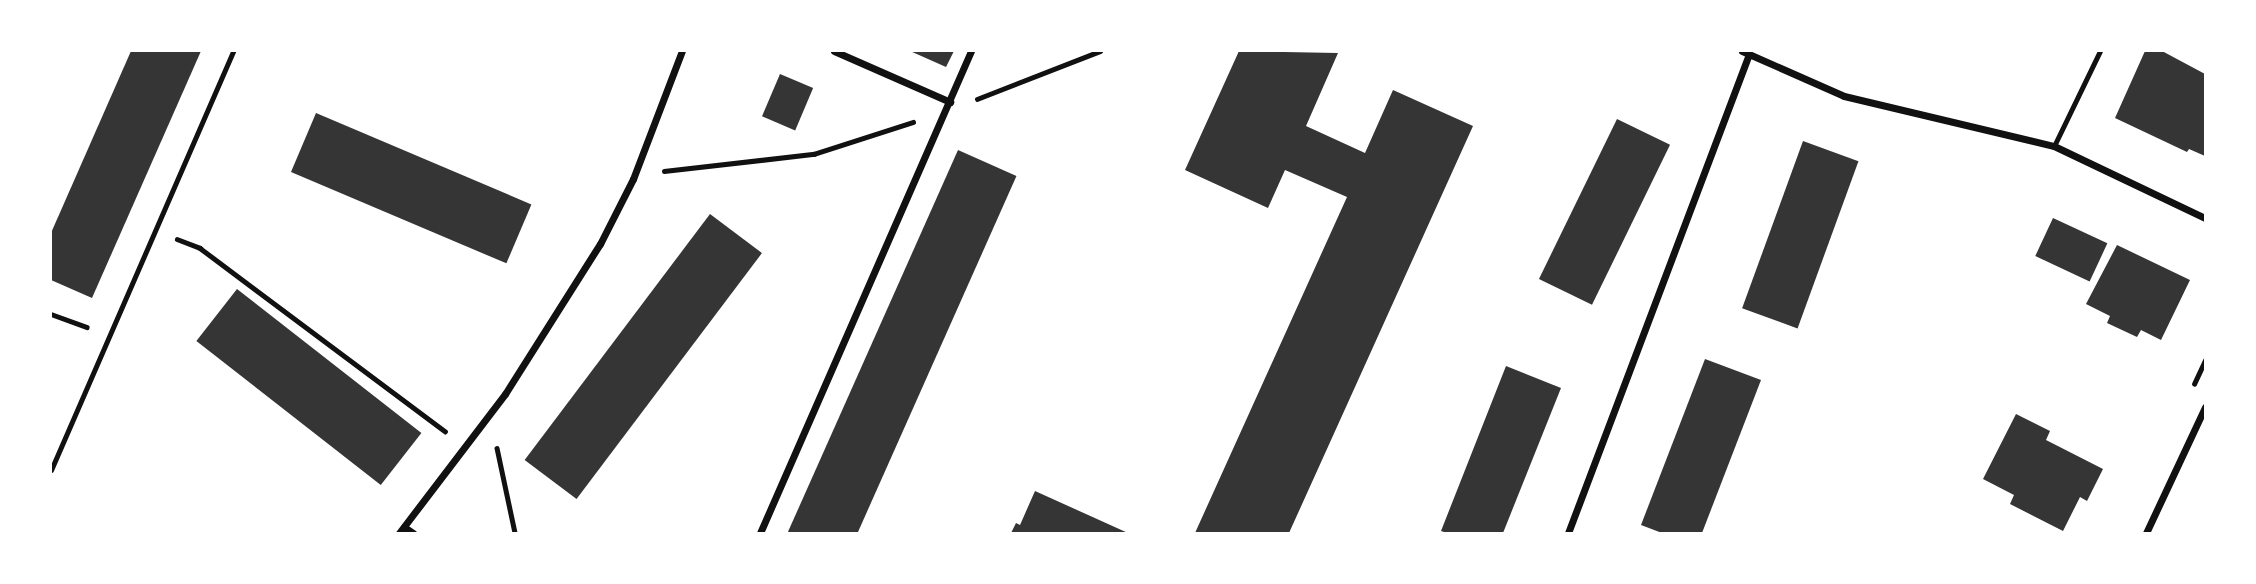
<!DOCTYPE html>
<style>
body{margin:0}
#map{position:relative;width:2256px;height:584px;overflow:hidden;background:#fff;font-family:Merriweather,serif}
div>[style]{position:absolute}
.building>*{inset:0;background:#353535;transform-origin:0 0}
.path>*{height:4.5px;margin:-2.25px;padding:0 2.25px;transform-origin:2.25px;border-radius:2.25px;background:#111}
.service>*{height:5px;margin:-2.5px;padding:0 2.5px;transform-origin:2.5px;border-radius:2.5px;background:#111}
.minor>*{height:7px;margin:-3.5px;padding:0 3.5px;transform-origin:3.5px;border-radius:3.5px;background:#111}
span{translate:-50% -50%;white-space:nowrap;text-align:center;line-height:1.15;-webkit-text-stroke:7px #fff;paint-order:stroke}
.frame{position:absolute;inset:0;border:52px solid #fff;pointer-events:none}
</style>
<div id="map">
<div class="building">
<i style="clip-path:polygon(131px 51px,201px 51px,92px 298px,51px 280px,51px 233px)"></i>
<i style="clip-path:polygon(910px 51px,954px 51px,946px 67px)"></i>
<i style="clip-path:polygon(1239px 51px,1338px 53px,1306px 126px,1365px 153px,1393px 90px,1473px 126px,1289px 533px,1195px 533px,1347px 197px,1285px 170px,1268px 208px,1185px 170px)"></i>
<i style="clip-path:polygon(2145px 51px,2162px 51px,2205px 74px,2205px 156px,2189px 149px,2187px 152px,2115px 118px)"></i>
<i style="left:780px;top:74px;width:36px;height:46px;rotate:23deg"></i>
<i style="left:316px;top:113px;width:234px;height:64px;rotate:23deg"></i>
<i style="left:1617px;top:119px;width:59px;height:178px;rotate:26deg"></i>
<i style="left:1803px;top:141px;width:59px;height:178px;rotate:20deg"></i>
<i style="left:958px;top:150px;width:64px;height:418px;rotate:24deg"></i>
<i style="left:710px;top:214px;width:65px;height:308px;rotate:37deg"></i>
<i style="left:2053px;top:218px;width:60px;height:42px;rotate:25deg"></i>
<i style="clip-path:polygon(2117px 245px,2190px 280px,2161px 340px,2141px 330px,2137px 337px,2107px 323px,2110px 316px,2086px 304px)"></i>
<i style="left:237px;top:289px;width:234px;height:66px;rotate:38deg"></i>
<i style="clip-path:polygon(1705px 359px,1761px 380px,1702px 533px,1662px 533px,1641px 525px)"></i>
<i style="clip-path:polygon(1506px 366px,1561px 388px,1503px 533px,1447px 533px,1441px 531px)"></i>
<i style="clip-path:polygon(2016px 414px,2050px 431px,2046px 440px,2103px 469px,2087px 501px,2080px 497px,2063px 531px,2010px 504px,2014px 495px,1983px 479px)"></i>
<i style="clip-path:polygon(1035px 491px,1128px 533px,1011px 533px,1016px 523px,1020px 525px)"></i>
</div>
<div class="path">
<i style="left:977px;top:99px;width:132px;rotate:-21.3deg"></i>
<i style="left:664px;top:171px;width:151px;rotate:-6.5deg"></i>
<i style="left:814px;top:154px;width:104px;rotate:-17.9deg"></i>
<i style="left:177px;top:239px;width:25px;rotate:21deg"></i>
<i style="left:200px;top:248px;width:306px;rotate:36.8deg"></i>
<i style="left:51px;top:314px;width:38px;rotate:20deg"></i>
<i style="left:2194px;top:384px;width:26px;rotate:-65deg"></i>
<i style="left:497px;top:448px;width:87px;rotate:78deg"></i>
</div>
<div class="service">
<i style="left:2054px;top:146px;width:106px;rotate:-64.2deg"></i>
<i style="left:51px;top:470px;width:457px;rotate:-66.5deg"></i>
</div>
<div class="minor">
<i style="left:834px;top:51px;width:127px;rotate:23.7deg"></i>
<i style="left:1742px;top:51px;width:111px;rotate:23.8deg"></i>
<i style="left:1844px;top:96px;width:216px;rotate:13.4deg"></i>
<i style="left:2054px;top:146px;width:167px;rotate:25.5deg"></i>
<i style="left:404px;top:527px;width:11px;rotate:34deg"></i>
<i style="left:399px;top:533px;width:175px;rotate:-52.7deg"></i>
<i style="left:505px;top:394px;width:178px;rotate:-57.7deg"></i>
<i style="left:600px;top:244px;width:73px;rotate:-63.1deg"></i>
<i style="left:633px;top:179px;width:137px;rotate:-69.1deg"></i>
<i style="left:760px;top:533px;width:526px;rotate:-66.36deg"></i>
<i style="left:1568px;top:533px;width:512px;rotate:-69.3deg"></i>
<i style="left:2146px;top:533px;width:139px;rotate:-64.9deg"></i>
</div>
<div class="frame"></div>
</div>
